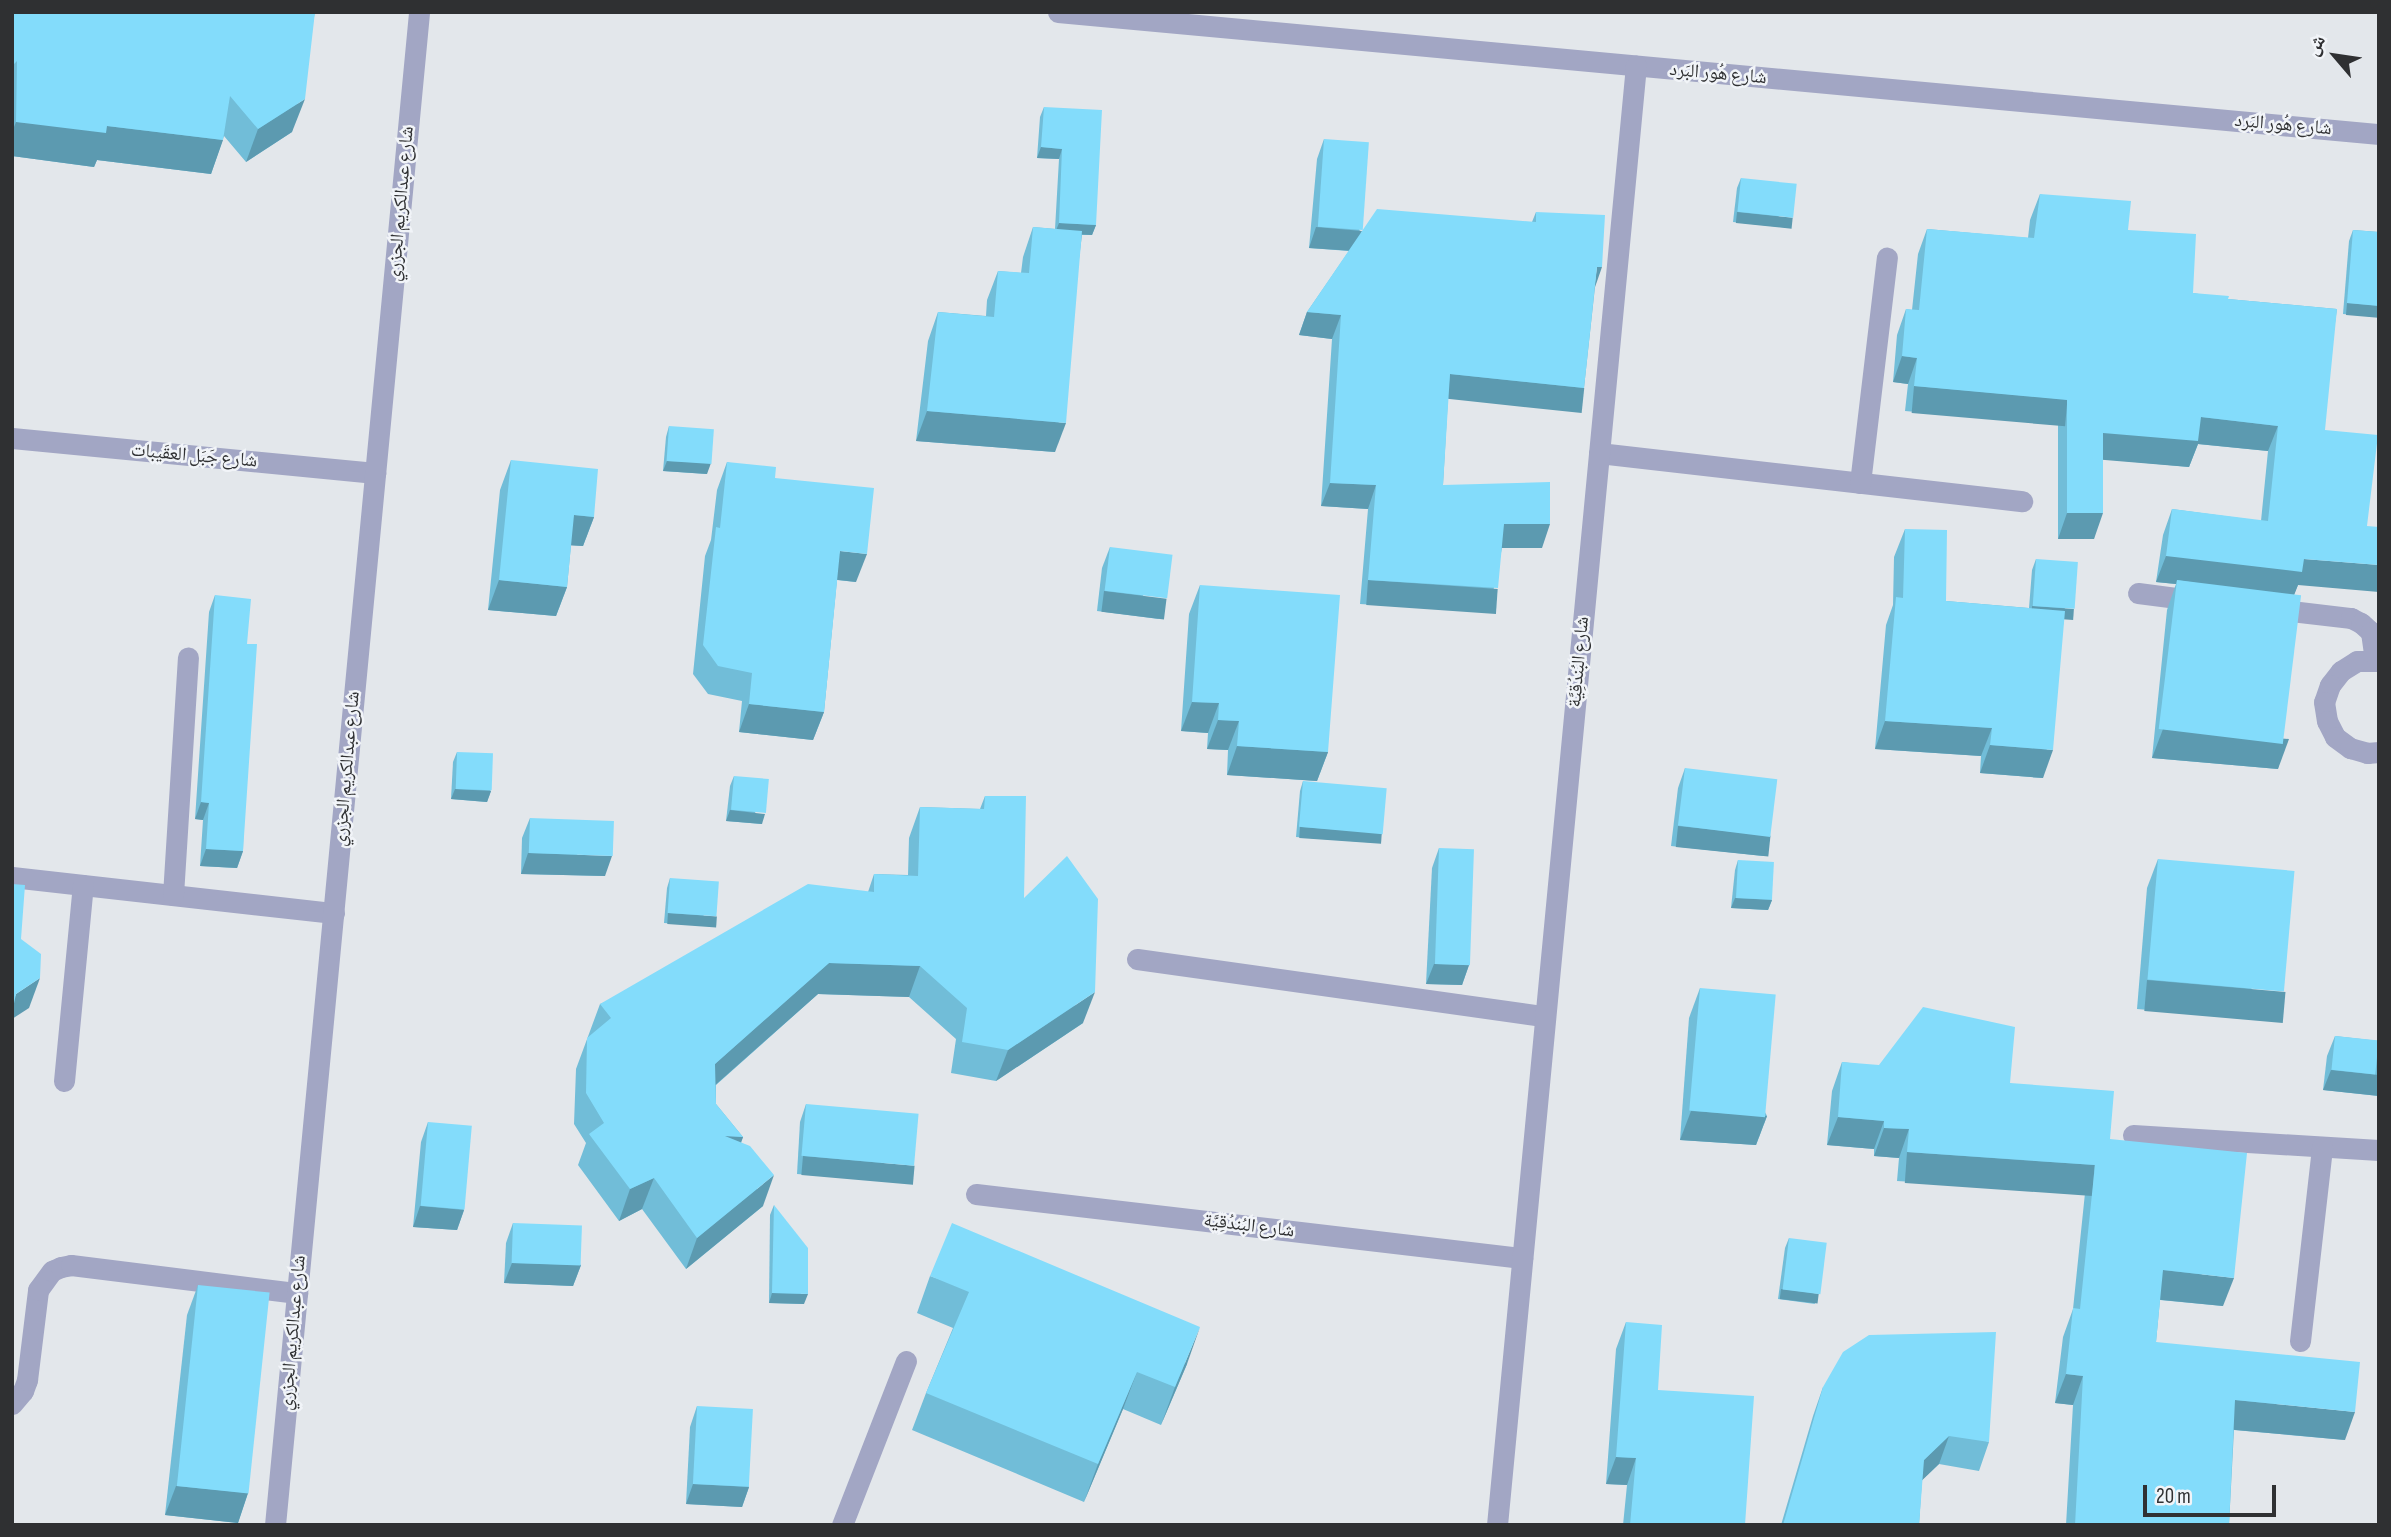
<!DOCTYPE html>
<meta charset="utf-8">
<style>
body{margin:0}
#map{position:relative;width:2391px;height:1537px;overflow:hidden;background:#e3e7eb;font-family:"Sofia Sans Condensed","Noto Naskh Arabic",sans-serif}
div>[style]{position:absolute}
.minor>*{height:21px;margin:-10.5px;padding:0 10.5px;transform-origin:10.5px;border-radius:10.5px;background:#a2a6c4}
.wall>*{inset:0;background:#71bdd8}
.shaded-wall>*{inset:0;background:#5c9ab0;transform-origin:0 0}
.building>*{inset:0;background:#83dcfb;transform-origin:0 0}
span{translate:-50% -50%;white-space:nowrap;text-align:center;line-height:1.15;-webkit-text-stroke:5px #f1f4f8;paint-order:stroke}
.street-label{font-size:19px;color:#2f3032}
.frame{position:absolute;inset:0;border:14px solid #2f3032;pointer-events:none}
.north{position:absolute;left:2300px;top:21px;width:70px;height:70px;-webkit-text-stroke:5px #f1f4f8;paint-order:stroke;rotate:299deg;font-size:19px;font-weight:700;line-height:28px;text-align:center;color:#2f3032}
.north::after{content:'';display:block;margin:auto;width:24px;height:32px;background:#2f3032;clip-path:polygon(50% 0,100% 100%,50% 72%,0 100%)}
.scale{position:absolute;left:2143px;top:1485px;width:133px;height:32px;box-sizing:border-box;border:4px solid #2f3032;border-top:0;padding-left:9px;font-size:21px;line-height:24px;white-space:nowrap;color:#2f3032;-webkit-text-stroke:5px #f1f4f8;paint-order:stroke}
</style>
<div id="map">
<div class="minor">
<i style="left:1058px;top:12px;width:1327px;rotate:5.28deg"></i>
<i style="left:12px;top:438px;width:365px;rotate:5.5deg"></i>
<i style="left:1599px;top:453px;width:426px;rotate:6.5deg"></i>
<i style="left:1860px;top:483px;width:227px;rotate:-83.2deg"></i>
<i style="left:2138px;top:593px;width:63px;rotate:7.4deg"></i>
<i style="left:2274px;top:609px;width:78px;rotate:6.7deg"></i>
<i style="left:2351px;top:618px;width:11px;rotate:27deg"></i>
<i style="left:2361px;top:623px;width:13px;rotate:42deg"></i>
<i style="left:2371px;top:632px;width:28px;rotate:82deg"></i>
<i style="left:2379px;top:661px;width:22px;rotate:180deg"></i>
<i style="left:2357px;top:661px;width:19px;rotate:148deg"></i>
<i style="left:2341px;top:671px;width:18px;rotate:128deg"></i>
<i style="left:2330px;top:685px;width:18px;rotate:109deg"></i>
<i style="left:2324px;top:702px;width:19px;rotate:81deg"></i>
<i style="left:2327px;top:721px;width:18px;rotate:63deg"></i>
<i style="left:2335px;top:737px;width:19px;rotate:36deg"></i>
<i style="left:2350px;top:748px;width:18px;rotate:16deg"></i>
<i style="left:2367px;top:753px;width:12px;rotate:-5deg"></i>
<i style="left:12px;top:877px;width:324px;rotate:6.4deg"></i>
<i style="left:173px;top:895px;width:238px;rotate:-86.4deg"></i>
<i style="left:1137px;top:959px;width:412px;rotate:8deg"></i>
<i style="left:64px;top:1081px;width:197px;rotate:-84.5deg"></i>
<i style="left:2133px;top:1135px;width:246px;rotate:3.5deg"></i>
<i style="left:976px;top:1194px;width:550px;rotate:6.69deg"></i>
<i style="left:2300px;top:1341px;width:195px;rotate:-83.5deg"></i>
<i style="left:12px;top:1404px;width:17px;rotate:-50deg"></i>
<i style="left:23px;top:1391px;width:12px;rotate:-70deg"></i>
<i style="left:27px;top:1380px;width:91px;rotate:-83deg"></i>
<i style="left:38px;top:1290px;width:24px;rotate:-54deg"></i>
<i style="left:52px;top:1271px;width:10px;rotate:-24deg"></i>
<i style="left:61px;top:1267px;width:10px;rotate:-11deg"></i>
<i style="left:71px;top:1265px;width:228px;rotate:7.1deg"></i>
<i style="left:275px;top:1525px;width:1520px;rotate:-84.56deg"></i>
<i style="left:842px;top:1525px;width:176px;rotate:-68.7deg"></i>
<i style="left:1497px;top:1525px;width:1466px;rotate:-84.56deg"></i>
</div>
<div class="wall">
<i style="clip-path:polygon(12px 12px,315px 12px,292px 132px,246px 162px,224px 136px,211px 174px,97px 160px,94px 167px,12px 156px)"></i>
<i style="clip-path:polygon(1044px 107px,1096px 225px,1092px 235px,1082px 235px,1055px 452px,916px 441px,928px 341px,938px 312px,986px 316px,987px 300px,998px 271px,1021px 273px,1023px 257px,1033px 227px,1055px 229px,1059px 159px,1037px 158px,1040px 117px)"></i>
<i style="clip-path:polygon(1324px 139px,1361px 234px,1532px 222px,1536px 212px,1595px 287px,1584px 388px,1575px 411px,1448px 398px,1443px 485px,1542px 548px,1502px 548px,1489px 612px,1360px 604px,1368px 509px,1321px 506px,1332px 339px,1299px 335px,1307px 312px,1349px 251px,1309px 248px,1317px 159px)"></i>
<i style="clip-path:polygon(1741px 178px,1790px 228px,1733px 222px,1737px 188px)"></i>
<i style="clip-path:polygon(2040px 194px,2128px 230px,2193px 293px,2228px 299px,2337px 309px,2298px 585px,2294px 594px,2278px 769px,2152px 758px,2167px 610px,2176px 584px,2156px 582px,2163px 535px,2172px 509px,2261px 521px,2268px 451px,2198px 444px,2189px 467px,2103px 459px,2094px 539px,2058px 539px,2058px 425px,1905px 411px,1908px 384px,1893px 382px,1897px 335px,1906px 309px,1912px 310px,1918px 254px,1927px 229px,2028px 238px,2030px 220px)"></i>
<i style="clip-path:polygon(2353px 230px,2379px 232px,2379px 317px,2343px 314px,2349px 241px)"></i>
<i style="clip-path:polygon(669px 426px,707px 474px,663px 471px,666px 437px)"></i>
<i style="clip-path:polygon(511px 460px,594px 517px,583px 546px,571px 545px,567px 587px,556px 616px,488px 610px,500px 490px)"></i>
<i style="clip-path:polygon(727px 462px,775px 478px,856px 582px,837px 580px,824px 712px,813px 740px,739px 732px,742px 701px,708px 694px,693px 674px,705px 556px,711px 540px,717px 490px)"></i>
<i style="clip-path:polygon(1905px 529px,1946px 601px,2029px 608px,2032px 570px,2036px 559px,2071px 619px,2064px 618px,2043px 778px,1980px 773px,1981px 756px,1875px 749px,1886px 625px,1893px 605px,1894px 557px)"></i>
<i style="clip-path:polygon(1110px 547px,1159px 619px,1097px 611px,1102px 568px)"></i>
<i style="clip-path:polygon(1200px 585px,1328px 752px,1317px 781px,1227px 775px,1228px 750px,1207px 749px,1208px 733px,1181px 731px,1189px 614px)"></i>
<i style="clip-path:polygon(215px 595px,247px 644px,243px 851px,237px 868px,200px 866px,203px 820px,195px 819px,209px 612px)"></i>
<i style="clip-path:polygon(457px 752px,491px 791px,487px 802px,451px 799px,453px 762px)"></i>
<i style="clip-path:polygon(1685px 768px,1770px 836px,1763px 856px,1671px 846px,1678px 788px)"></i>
<i style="clip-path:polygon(734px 776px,762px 824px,726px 821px,730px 786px)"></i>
<i style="clip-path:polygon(1303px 781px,1382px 833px,1378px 843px,1296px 837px,1300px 791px)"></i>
<i style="clip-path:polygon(985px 796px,1024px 898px,1083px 1023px,996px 1081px,951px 1073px,956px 1039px,909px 997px,818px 994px,716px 1085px,716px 1104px,743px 1137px,741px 1142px,763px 1206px,686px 1269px,642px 1209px,619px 1221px,578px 1165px,586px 1143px,574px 1124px,576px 1069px,600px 1004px,868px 892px,874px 874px,908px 875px,909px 838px,920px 807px,980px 809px)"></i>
<i style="clip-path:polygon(530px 818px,605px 876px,521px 874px,522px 838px)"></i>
<i style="clip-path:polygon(1439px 848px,1469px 965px,1462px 985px,1426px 984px,1432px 868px)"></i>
<i style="clip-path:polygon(2158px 859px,2275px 1021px,2137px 1009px,2147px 888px)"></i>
<i style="clip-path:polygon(1738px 860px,1772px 900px,1768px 910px,1731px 908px,1735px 870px)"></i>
<i style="clip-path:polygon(670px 878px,713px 926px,664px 923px,667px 888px)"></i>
<i style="clip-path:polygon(1700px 988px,1767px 1116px,1756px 1145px,1680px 1140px,1689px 1018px)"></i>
<i style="clip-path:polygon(2335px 1036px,2379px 1041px,2379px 1096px,2323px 1090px,2327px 1056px)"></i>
<i style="clip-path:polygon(1842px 1062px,2010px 1083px,2110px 1139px,2223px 1306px,2160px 1300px,2156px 1342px,2345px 1440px,2234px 1430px,2229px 1525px,2066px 1525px,2073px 1405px,2055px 1403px,2063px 1337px,2073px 1309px,2085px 1193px,1897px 1181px,1899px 1158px,1874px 1156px,1874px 1149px,1827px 1145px,1832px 1091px)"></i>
<i style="clip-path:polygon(806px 1104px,908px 1183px,797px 1174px,800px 1122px)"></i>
<i style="clip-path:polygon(428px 1122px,464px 1210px,457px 1230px,413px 1227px,421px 1142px)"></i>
<i style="clip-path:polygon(774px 1205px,804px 1304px,769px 1303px,770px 1215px)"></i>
<i style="clip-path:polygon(513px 1223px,581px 1265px,573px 1286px,504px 1283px,506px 1243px)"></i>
<i style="clip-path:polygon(1789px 1238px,1815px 1304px,1778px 1299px,1785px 1248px)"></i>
<i style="clip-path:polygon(930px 1276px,1187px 1364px,1161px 1425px,1123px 1409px,1084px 1502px,912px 1430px,926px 1393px,953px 1328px,917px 1313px)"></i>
<i style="clip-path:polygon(198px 1285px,248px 1493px,238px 1523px,165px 1515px,187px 1315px)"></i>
<i style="clip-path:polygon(1626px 1322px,1658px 1390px,1745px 1525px,1623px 1525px,1627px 1485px,1606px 1484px,1616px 1349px)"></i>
<i style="clip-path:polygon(1823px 1387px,1989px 1442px,1979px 1471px,1939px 1464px,1922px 1480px,1919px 1525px,1781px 1525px,1813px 1416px)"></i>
<i style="clip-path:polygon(697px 1406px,749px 1487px,742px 1507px,686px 1504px,690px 1427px)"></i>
</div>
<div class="shaded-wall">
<i style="clip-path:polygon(305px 99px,292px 132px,246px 162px,258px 129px)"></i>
<i style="clip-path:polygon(16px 122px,107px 126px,223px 140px,211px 174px,97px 160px,94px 167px,12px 156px,12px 132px)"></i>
<i style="clip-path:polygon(1041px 147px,1062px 149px,1059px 159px,1037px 158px)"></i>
<i style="left:1737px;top:212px;width:56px;height:11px;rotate:6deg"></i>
<i style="clip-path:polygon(1059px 223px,1096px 225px,1092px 235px,1055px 233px)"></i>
<i style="clip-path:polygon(1316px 227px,1362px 231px,1354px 251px,1309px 248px)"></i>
<i style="clip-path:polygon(1597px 267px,1602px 267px,1594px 290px)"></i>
<i style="left:2347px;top:303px;width:32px;height:12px;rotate:5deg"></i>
<i style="clip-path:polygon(1307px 312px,1341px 315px,1332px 339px,1299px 335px)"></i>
<i style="clip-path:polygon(1902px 356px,1917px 358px,1908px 384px,1893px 382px)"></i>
<i style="left:1450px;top:374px;width:135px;height:25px;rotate:6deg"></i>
<i style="left:1914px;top:386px;width:154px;height:27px;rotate:5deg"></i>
<i style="clip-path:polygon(927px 411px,1066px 423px,1055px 452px,916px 441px)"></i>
<i style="clip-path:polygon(2201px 417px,2278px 426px,2268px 451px,2198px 444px,2189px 467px,2093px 459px,2103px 433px)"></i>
<i style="clip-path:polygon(667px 461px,711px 463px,707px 474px,663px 471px)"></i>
<i style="clip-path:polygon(1330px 483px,1376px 485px,1368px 509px,1321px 506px)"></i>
<i style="clip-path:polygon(2067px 513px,2103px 513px,2094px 539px,2058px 539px)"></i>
<i style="clip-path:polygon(574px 515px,594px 517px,583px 546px,563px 545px)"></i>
<i style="clip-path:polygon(1504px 524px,1550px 524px,1542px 548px,1495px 548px)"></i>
<i style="clip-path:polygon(840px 551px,867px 554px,856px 582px,830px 579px)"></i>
<i style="clip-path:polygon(2166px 556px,2304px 559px,2379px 565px,2379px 592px,2298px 585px,2293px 598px,2177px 580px,2176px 584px,2156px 582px)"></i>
<i style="clip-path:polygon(499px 580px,567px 587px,556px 616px,488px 610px)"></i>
<i style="left:1368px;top:580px;width:130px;height:25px;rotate:4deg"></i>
<i style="left:1104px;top:591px;width:63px;height:21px;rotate:7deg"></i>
<i style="left:2032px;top:606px;width:42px;height:11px;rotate:4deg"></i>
<i style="clip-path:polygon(1192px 702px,1219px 703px,1208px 733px,1181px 731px)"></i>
<i style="clip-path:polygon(749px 704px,824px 712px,813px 740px,739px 732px)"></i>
<i style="clip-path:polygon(1218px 720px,1239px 721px,1228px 750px,1207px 749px)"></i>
<i style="clip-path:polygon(1885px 721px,1992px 728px,1981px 756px,1875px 749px)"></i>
<i style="clip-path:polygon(2163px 729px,2289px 739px,2278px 769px,2152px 758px)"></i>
<i style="clip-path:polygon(1990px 745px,2053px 750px,2043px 778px,1980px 773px)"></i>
<i style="clip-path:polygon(1237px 746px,1328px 752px,1317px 781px,1227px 775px)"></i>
<i style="clip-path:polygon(455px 789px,491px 791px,487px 802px,451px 799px)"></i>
<i style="clip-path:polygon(201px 802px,209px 803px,203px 820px,195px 819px)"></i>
<i style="clip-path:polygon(730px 810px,765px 814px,762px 824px,726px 821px)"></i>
<i style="left:1678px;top:826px;width:93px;height:21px;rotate:6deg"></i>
<i style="left:1300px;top:827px;width:82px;height:11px;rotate:4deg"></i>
<i style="clip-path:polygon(206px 849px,243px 851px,237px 868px,200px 866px)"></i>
<i style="clip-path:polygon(528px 853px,612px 856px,605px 876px,521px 874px)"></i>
<i style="clip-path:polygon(1735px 898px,1772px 900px,1768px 910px,1731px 908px)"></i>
<i style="left:668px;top:913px;width:49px;height:11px;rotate:4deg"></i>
<i style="clip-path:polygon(829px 963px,920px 966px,909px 997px,818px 994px,704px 1095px,715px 1064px)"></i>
<i style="clip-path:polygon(1434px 964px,1469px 965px,1462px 985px,1426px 984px)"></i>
<i style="clip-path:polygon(40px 978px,29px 1008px,12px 1019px,12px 1004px,16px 994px)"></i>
<i style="left:2147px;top:980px;width:139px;height:31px;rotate:5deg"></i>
<i style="clip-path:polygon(1095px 992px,1083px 1023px,996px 1081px,1008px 1050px)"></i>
<i style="clip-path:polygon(2331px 1070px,2379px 1075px,2379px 1096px,2323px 1090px)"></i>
<i style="clip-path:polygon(1691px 1111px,1767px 1116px,1756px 1145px,1680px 1140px)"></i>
<i style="clip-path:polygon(1838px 1117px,1884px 1121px,1874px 1149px,1827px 1145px)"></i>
<i style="clip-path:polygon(1884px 1128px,1909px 1129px,1899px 1158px,1874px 1156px)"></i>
<i style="clip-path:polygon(725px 1136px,743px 1137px,732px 1168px)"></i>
<i style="left:1907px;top:1152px;width:188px;height:31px;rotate:4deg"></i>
<i style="left:803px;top:1156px;width:112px;height:19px;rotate:5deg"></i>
<i style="clip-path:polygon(774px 1175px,763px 1206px,686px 1269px,697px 1238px)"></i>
<i style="clip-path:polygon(654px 1178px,642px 1209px,619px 1221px,630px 1189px)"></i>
<i style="clip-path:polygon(420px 1206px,464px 1210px,457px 1230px,413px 1227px)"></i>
<i style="clip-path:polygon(512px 1263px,581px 1265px,573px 1286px,504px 1283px)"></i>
<i style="clip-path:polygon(2163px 1270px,2234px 1278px,2223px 1306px,2152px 1299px)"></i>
<i style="left:1781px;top:1289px;width:38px;height:10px;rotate:7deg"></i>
<i style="clip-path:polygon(772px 1293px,808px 1294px,804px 1304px,769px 1303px)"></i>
<i style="clip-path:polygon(1200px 1327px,1187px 1364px,1161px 1425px,1175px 1387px)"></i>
<i style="clip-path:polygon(1137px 1372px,1123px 1409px,1084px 1502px,1098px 1464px)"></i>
<i style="clip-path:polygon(2066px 1374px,2083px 1376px,2073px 1405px,2055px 1403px)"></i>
<i style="clip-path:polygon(2235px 1400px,2355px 1412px,2345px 1440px,2225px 1429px)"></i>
<i style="clip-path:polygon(1949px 1436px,1939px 1464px,1913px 1489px,1924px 1460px)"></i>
<i style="clip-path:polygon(1616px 1457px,1636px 1458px,1627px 1485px,1606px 1484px)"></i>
<i style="clip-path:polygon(693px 1484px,749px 1487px,742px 1507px,686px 1504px)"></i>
<i style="clip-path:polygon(176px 1486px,248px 1493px,238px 1523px,165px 1515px)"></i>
</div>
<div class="building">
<i style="clip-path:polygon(12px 12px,315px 12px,305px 99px,258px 129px,230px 96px,223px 140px,107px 126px,106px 133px,16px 122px,17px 61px,12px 66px)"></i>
<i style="clip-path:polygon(1044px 107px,1102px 110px,1096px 225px,1059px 223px,1062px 149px,1041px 147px)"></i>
<i style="left:1324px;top:139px;width:45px;height:88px;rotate:4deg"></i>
<i style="left:1741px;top:178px;width:56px;height:34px;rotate:6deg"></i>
<i style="clip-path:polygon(2040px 194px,2131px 201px,2128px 230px,2196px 234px,2193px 293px,2229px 296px,2228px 299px,2337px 309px,2325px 430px,2378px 435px,2367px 526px,2379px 527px,2379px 565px,2304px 559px,2302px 572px,2166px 556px,2172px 509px,2268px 521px,2278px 426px,2201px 417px,2198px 441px,2103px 433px,2103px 513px,2067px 513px,2067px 400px,1914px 386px,1917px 358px,1902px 356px,1906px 309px,1919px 310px,1927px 229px,2034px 238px)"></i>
<i style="clip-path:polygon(1377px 209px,1536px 222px,1536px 212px,1605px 215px,1602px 267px,1597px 267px,1584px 388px,1450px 374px,1443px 485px,1550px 482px,1550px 524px,1504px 524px,1498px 588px,1368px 580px,1376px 485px,1330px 483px,1341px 315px,1307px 312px)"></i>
<i style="clip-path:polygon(1033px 227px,1082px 231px,1066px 423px,927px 411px,938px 312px,994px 317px,998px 271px,1029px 273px)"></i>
<i style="clip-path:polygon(2353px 230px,2379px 232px,2379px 306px,2347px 303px)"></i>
<i style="left:669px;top:426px;width:45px;height:35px;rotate:4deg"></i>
<i style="clip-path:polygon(511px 460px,598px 469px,594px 517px,574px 515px,567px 587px,499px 580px)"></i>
<i style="clip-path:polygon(727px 462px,776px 467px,775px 478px,874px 488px,867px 554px,840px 551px,824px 712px,749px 704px,752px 673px,718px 666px,703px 645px,716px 527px,720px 528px)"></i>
<i style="clip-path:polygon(1905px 529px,1947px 530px,1946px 601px,2065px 611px,2053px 750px,1990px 745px,1992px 728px,1885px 721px,1896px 597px,1903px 598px)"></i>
<i style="left:1110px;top:547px;width:63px;height:44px;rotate:7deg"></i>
<i style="left:2036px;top:559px;width:42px;height:47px;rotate:4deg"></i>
<i style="left:2177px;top:580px;width:125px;height:150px;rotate:7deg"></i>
<i style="clip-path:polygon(1200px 585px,1340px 595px,1328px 752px,1237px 746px,1239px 721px,1218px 720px,1219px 703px,1192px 702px)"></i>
<i style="clip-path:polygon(215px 595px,251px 599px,247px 644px,257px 644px,243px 851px,206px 849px,209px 803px,201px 802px)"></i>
<i style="left:457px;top:752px;width:36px;height:37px;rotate:2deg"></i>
<i style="left:1685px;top:768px;width:93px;height:58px;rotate:7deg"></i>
<i style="left:734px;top:776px;width:35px;height:34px;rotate:5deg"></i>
<i style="left:1303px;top:781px;width:84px;height:46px;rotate:5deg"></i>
<i style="clip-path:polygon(985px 796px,1026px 796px,1024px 898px,1067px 856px,1098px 899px,1095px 992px,1008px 1050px,962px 1042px,967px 1008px,920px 966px,829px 963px,715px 1064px,716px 1104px,743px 1137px,725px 1136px,750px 1146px,774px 1175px,697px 1238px,654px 1178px,630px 1189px,589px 1134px,604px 1123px,586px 1093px,587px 1038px,611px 1018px,600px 1004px,808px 884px,874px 892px,874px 874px,918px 876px,920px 807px,984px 809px)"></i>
<i style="left:530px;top:818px;width:84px;height:35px;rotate:2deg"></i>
<i style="left:1439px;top:848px;width:35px;height:116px;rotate:2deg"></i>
<i style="left:2158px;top:859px;width:137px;height:121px;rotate:5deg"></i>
<i style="left:1738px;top:860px;width:36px;height:38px;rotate:3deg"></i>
<i style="left:670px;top:878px;width:49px;height:35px;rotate:4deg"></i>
<i style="clip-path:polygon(12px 884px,25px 885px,21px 939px,41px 954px,40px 978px,16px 994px,12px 1013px)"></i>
<i style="left:1700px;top:988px;width:76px;height:123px;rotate:5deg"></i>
<i style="clip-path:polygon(1923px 1007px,2015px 1027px,2010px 1083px,2114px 1091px,2110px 1139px,2247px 1153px,2234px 1278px,2163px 1270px,2156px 1342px,2360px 1362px,2355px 1412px,2235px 1400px,2229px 1525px,2075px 1525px,2083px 1376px,2066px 1374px,2073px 1308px,2080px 1309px,2095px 1165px,1907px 1152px,1909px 1129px,1884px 1128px,1884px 1121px,1838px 1117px,1842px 1062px,1879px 1065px)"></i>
<i style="left:2335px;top:1036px;width:44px;height:34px;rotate:6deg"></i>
<i style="left:806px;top:1104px;width:113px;height:52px;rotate:5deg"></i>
<i style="left:428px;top:1122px;width:44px;height:84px;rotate:5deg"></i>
<i style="clip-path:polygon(774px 1205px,808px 1248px,808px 1294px,772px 1293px)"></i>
<i style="left:513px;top:1223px;width:69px;height:40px;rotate:2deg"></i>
<i style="clip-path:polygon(952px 1223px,1200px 1327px,1175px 1387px,1137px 1372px,1098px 1464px,926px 1393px,969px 1292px,930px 1276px)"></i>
<i style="left:1789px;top:1238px;width:38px;height:52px;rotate:7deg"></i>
<i style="left:198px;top:1285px;width:72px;height:202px;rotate:6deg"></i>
<i style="clip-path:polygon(1626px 1322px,1662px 1325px,1658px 1390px,1754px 1396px,1745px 1525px,1630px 1525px,1636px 1458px,1616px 1457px)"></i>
<i style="clip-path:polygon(1996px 1332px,1989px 1442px,1949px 1436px,1924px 1460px,1919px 1525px,1783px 1525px,1823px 1387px,1843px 1352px,1869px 1335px)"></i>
<i style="left:697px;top:1406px;width:56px;height:78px;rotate:3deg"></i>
</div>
<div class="street-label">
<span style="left:1718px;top:74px;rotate:5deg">شارع هُور البَرد</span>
<span style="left:2283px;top:125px;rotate:5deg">شارع هُور البَرد</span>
<span style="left:401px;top:204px;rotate:-85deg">شارع عبدالكريم الجزري</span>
<span style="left:194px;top:456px;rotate:5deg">شارع جَبَل العقَيبات</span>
<span style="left:1579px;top:662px;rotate:-85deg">شارع البُندُقِيَّة</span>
<span style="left:347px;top:769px;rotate:-85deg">شارع عبدالكريم الجزري</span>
<span style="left:1249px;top:1226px;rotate:7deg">شارع البُندُقِيَّة</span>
<span style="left:293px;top:1333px;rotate:-85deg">شارع عبدالكريم الجزري</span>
</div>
<div class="frame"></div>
<div class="north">ش</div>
<div class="scale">20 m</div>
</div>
